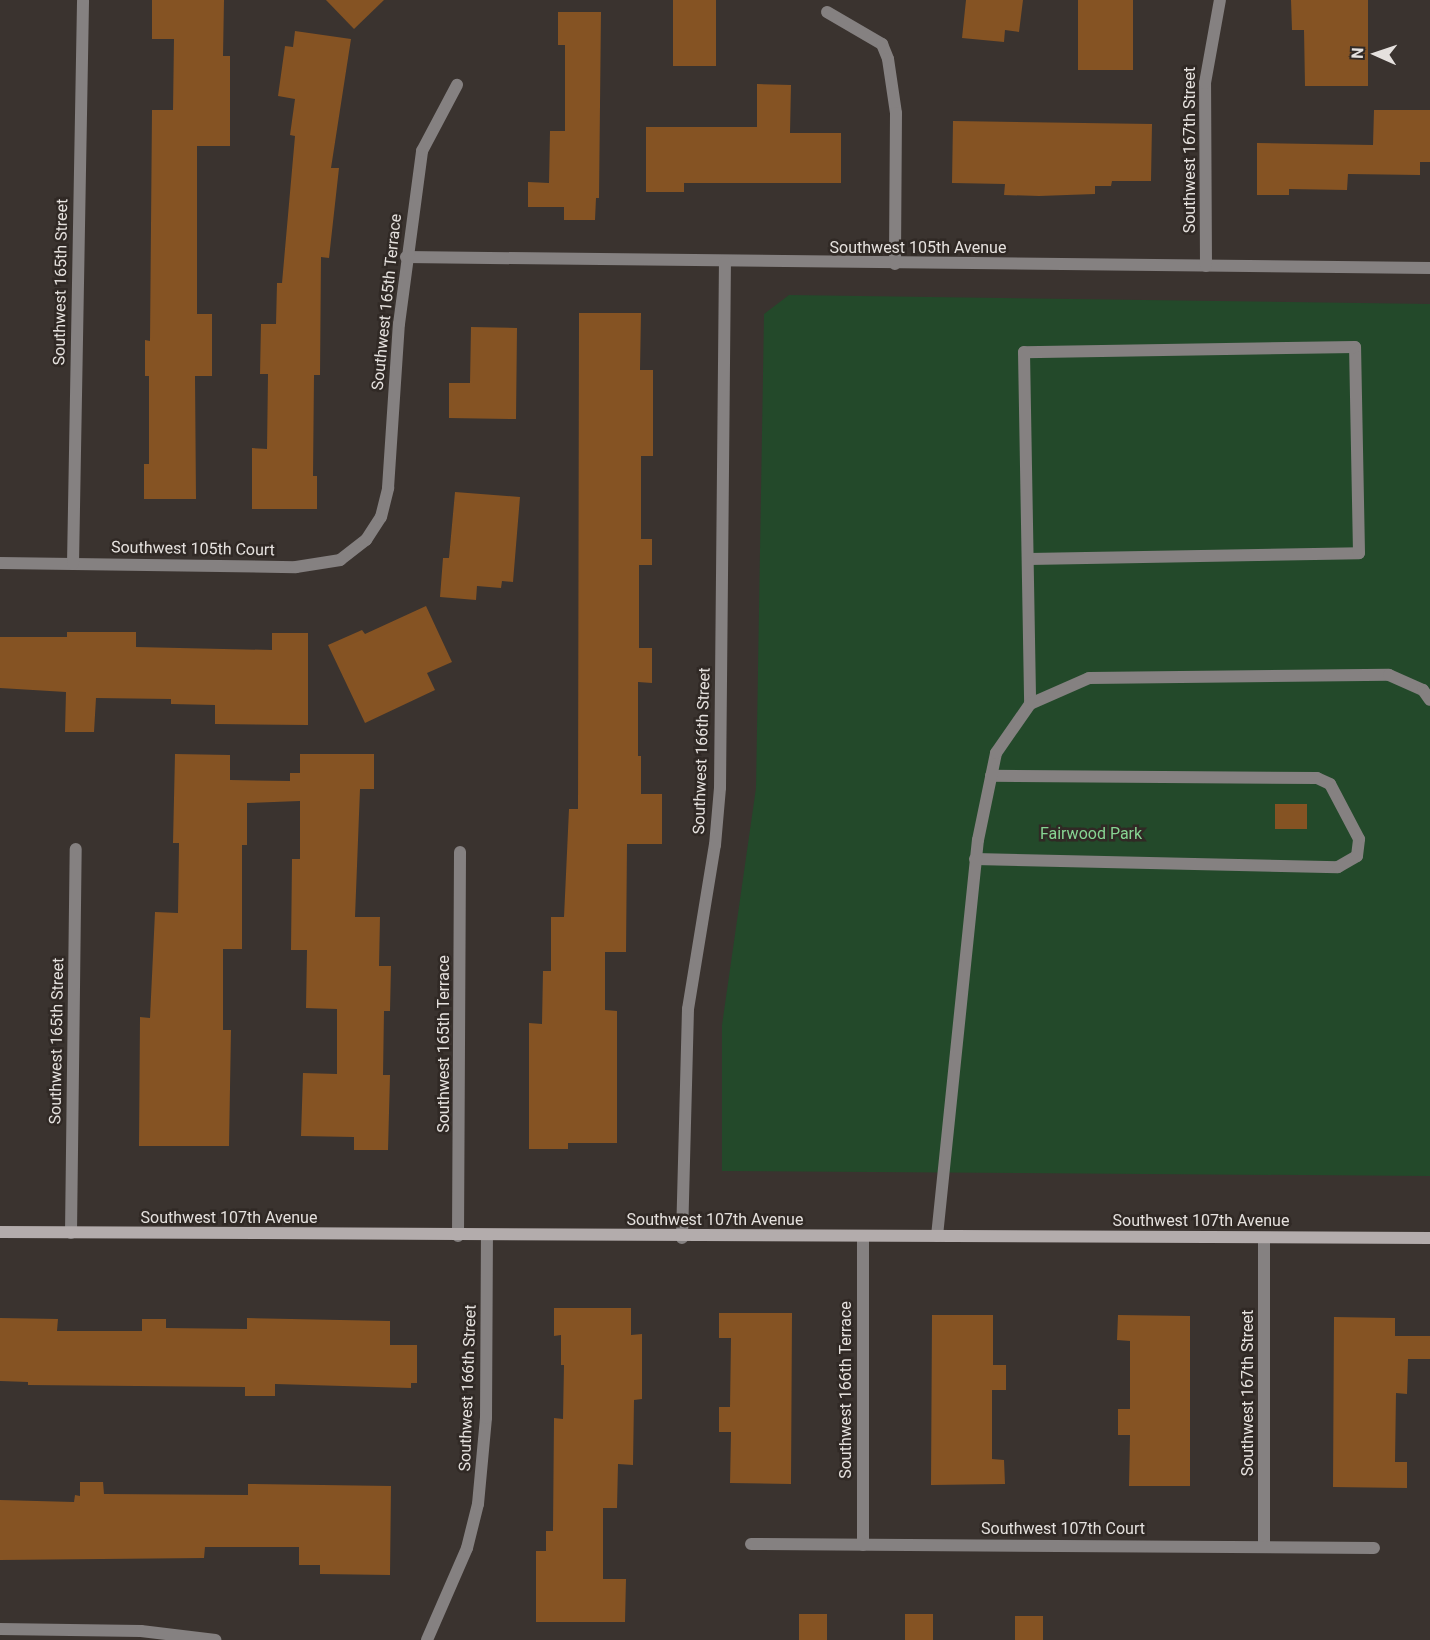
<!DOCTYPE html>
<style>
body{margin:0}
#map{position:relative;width:1430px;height:1640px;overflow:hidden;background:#3a332f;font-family:Roboto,sans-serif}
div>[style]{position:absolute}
.green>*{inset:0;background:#23492a}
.building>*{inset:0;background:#855323;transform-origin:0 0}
.lane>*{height:12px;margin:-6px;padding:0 6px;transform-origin:6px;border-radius:6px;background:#858181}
.street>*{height:12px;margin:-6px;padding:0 6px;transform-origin:6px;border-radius:6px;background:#858181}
.secondary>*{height:12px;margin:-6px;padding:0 6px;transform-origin:6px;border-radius:6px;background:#b3acac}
span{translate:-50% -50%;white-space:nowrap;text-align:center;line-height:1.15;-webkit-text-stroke:5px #302925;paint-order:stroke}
.street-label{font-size:16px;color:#e5e1de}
.park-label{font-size:16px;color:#86d492}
.north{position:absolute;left:1346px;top:24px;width:60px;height:60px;-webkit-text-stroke:4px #302925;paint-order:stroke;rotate:273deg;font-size:16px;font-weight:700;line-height:24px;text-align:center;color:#e5e1de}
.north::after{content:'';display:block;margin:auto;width:21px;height:27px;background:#e5e1de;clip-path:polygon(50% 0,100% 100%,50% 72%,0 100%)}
</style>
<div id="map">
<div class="green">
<i style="clip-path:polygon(789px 295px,1430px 304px,1430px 1176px,722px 1171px,722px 1025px,756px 788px,764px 314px)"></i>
</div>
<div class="building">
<i style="clip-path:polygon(152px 0,224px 0,223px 56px,230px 56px,230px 146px,197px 146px,197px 314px,212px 314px,212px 376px,195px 376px,196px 499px,144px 499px,144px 464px,149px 464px,149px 376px,145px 376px,145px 340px,150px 341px,152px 110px,173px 110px,174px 39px,152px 39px)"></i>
<i style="clip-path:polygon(326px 0,384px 0,354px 29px)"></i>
<i style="left:673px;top:0;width:43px;height:66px"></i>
<i style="clip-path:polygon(966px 0,1023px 0,1019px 32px,1005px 30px,1004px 42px,962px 38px)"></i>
<i style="left:1078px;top:0;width:55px;height:70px"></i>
<i style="clip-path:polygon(1291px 0,1368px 0,1368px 86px,1305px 86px,1304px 30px,1292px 30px)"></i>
<i style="clip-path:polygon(558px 12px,601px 12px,599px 198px,596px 198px,595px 220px,564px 220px,564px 207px,528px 207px,528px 182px,549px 183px,550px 131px,565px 131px,565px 45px,558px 45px)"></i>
<i style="clip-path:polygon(295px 31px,351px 39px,331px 168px,339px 168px,329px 258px,321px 257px,320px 375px,314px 375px,313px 476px,317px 476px,317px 509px,252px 509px,252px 448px,267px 449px,268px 374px,260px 374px,261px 324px,276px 324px,277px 283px,282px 283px,295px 136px,290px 135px,295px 99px,278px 96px,285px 46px,293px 47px)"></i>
<i style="clip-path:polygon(757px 84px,791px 85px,790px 133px,841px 133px,841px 183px,684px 183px,684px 192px,646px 192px,646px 127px,757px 127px)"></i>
<i style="clip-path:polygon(1374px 110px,1430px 110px,1430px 162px,1420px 162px,1420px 175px,1348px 174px,1347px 190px,1289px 189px,1289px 195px,1257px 195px,1257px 143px,1373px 145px)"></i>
<i style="clip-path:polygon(953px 121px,1152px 124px,1151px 181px,1112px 181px,1111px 186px,1095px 186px,1095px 194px,1039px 196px,1004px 195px,1005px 184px,952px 183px)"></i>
<i style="clip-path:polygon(579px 313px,641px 313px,640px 370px,653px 370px,653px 456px,641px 456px,641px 539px,652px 539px,652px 565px,639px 565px,639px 648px,652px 648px,652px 683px,638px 682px,638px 756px,641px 756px,641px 794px,662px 794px,662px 844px,627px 844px,626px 952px,605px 952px,605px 1010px,617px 1011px,617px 1143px,568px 1143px,568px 1149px,529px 1149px,529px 1023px,542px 1024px,543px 971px,551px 971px,551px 917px,564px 917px,569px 809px,578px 809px)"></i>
<i style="clip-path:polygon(471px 327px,517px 328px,516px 419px,449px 418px,449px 383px,470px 383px)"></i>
<i style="clip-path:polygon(455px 492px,520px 497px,513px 582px,502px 581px,501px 588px,477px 586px,476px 600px,440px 597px,443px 558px,449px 558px)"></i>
<i style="clip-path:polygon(426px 606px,452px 662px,427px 673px,435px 690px,365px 723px,328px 645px,362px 630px,365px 634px)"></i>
<i style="clip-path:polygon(67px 632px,136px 632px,136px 647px,272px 650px,272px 633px,308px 633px,308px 725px,215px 724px,215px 705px,171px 704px,171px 699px,96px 698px,94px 732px,65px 732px,66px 692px,0 688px,0 637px,67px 637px)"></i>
<i style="clip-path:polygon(175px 754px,230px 755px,230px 780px,290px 781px,290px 773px,300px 773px,300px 754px,374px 754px,374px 789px,360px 789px,355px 917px,380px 917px,379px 966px,391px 966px,390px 1011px,384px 1011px,383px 1075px,390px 1075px,388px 1150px,354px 1150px,354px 1137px,301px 1136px,303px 1073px,337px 1074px,337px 1009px,306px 1008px,307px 950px,291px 950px,292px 859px,300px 859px,300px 801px,247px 803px,247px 845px,242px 845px,242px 949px,223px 949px,223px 1030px,231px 1030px,229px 1146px,139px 1146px,140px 1017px,150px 1018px,155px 912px,178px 913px,179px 843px,173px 843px)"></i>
<i style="left:1275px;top:804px;width:32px;height:25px"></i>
<i style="clip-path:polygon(554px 1308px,631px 1308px,631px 1335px,642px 1334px,642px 1399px,634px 1400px,633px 1465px,618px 1464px,617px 1508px,603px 1508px,603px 1579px,626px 1579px,625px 1622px,536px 1622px,536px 1551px,546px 1551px,546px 1531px,553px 1531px,554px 1418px,563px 1419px,564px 1365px,561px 1365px,561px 1335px,554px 1336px)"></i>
<i style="clip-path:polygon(719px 1313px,792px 1313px,791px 1484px,730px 1483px,731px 1432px,719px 1432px,719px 1407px,730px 1407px,731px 1338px,719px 1338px)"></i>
<i style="clip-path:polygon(932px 1315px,993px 1315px,993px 1365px,1006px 1365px,1006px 1390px,992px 1390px,992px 1459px,1004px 1460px,1005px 1484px,931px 1485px)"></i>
<i style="clip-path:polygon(1118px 1315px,1190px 1316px,1190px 1486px,1129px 1486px,1130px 1435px,1118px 1435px,1118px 1409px,1130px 1409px,1130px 1341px,1117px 1340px)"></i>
<i style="clip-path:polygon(1334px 1317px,1395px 1318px,1395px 1336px,1430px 1336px,1430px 1359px,1408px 1359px,1407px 1394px,1396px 1393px,1395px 1462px,1407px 1462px,1407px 1488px,1333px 1487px)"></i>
<i style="clip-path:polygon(0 1318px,58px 1319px,57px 1331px,142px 1331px,142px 1319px,166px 1319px,166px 1328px,247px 1329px,247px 1318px,390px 1321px,390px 1345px,417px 1345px,417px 1383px,411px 1383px,411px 1388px,275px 1384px,275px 1396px,245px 1396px,245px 1387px,28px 1385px,28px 1382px,0 1381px)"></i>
<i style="clip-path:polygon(80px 1482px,103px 1482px,104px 1494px,248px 1495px,248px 1484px,391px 1486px,390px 1575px,320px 1574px,320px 1565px,299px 1565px,299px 1547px,205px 1547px,204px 1558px,0 1560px,0 1500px,74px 1502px,75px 1495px,80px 1496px)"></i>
<i style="left:799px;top:1614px;width:28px;height:26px"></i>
<i style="left:933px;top:1614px;width:26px;height:28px;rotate:90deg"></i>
<i style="left:1015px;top:1616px;width:28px;height:24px"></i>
</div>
<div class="lane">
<i style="left:1029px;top:559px;width:330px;rotate:-1deg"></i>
<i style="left:1359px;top:553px;width:206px;rotate:-91.1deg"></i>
<i style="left:1355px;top:347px;width:331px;rotate:179.1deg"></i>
<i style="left:1024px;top:352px;width:352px;rotate:89deg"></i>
<i style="left:975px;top:859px;width:363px;rotate:1.3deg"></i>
<i style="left:1338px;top:867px;width:22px;rotate:-30deg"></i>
<i style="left:1357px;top:856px;width:17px;rotate:-83deg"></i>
<i style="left:1359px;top:839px;width:62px;rotate:-117.8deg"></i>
<i style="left:1330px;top:784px;width:14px;rotate:-155deg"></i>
<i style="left:1317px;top:778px;width:326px;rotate:-179.6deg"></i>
<i style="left:937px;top:1236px;width:398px;rotate:-84.1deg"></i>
<i style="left:978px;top:840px;width:89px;rotate:-78.3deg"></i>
<i style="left:996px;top:753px;width:60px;rotate:-55.2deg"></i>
<i style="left:1030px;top:704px;width:64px;rotate:-23.8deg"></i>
<i style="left:1089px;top:678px;width:300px;rotate:-0.6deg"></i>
<i style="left:1389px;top:675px;width:37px;rotate:24deg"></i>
<i style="left:1423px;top:690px;width:12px;rotate:55deg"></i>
</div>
<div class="street">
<i style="left:827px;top:12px;width:64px;rotate:30.2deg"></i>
<i style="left:882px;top:44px;width:16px;rotate:68deg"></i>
<i style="left:888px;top:59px;width:55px;rotate:81.6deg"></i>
<i style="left:896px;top:113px;width:151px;rotate:90.4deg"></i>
<i style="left:406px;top:257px;width:1024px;rotate:0.62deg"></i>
<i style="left:1206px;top:266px;width:183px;rotate:-90.3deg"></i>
<i style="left:1205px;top:83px;width:84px;rotate:-79.8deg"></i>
<i style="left:0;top:563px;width:296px;rotate:0.8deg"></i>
<i style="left:296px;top:567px;width:45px;rotate:-9deg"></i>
<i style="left:340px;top:560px;width:33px;rotate:-38deg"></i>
<i style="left:366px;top:540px;width:27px;rotate:-57deg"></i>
<i style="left:381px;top:517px;width:30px;rotate:-76deg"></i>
<i style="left:388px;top:488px;width:164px;rotate:-86.2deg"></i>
<i style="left:399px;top:324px;width:175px;rotate:-82.4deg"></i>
<i style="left:422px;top:151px;width:75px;rotate:-62.1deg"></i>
<i style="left:73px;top:564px;width:564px;rotate:-88.98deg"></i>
<i style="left:71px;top:1233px;width:384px;rotate:-89.3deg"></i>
<i style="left:458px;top:1236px;width:384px;rotate:-89.7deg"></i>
<i style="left:863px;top:1236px;width:309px;rotate:90deg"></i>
<i style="left:682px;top:1238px;width:229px;rotate:-88.5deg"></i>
<i style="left:688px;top:1009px;width:166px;rotate:-80.7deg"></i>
<i style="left:715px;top:845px;width:57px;rotate:-85deg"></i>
<i style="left:720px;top:788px;width:526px;rotate:-89.46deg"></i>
<i style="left:1264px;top:1239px;width:308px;rotate:90deg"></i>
<i style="left:751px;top:1544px;width:623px;rotate:0.37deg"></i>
<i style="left:0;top:1629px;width:141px;rotate:0.8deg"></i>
<i style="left:141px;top:1631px;width:75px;rotate:6.9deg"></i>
<i style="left:427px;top:1640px;width:100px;rotate:-66.5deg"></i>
<i style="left:467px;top:1548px;width:45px;rotate:-76deg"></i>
<i style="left:478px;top:1504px;width:86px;rotate:-84.7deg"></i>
<i style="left:486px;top:1418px;width:182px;rotate:-89.7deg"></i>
</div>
<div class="secondary">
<i style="left:0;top:1232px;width:1430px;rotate:0.24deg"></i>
</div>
<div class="street-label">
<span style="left:1190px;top:150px;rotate:-90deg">Southwest 167th Street</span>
<span style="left:918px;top:248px">Southwest 105th Avenue</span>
<span style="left:61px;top:282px;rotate:-89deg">Southwest 165th Street</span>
<span style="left:387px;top:302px;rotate:-84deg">Southwest 165th Terrace</span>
<span style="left:193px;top:549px;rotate:1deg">Southwest 105th Court</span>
<span style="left:702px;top:751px;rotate:-88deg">Southwest 166th Street</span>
<span style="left:57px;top:1041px;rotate:-89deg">Southwest 165th Street</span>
<span style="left:444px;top:1044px;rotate:-90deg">Southwest 165th Terrace</span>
<span style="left:229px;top:1218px">Southwest 107th Avenue</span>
<span style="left:715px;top:1220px">Southwest 107th Avenue</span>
<span style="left:1201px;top:1221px">Southwest 107th Avenue</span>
<span style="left:468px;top:1388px;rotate:-88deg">Southwest 166th Street</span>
<span style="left:846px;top:1390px;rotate:-90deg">Southwest 166th Terrace</span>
<span style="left:1248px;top:1393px;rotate:-90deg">Southwest 167th Street</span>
<span style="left:1063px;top:1529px">Southwest 107th Court</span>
</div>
<div class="park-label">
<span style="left:1091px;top:834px">Fairwood Park</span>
</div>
<div class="north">N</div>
</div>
